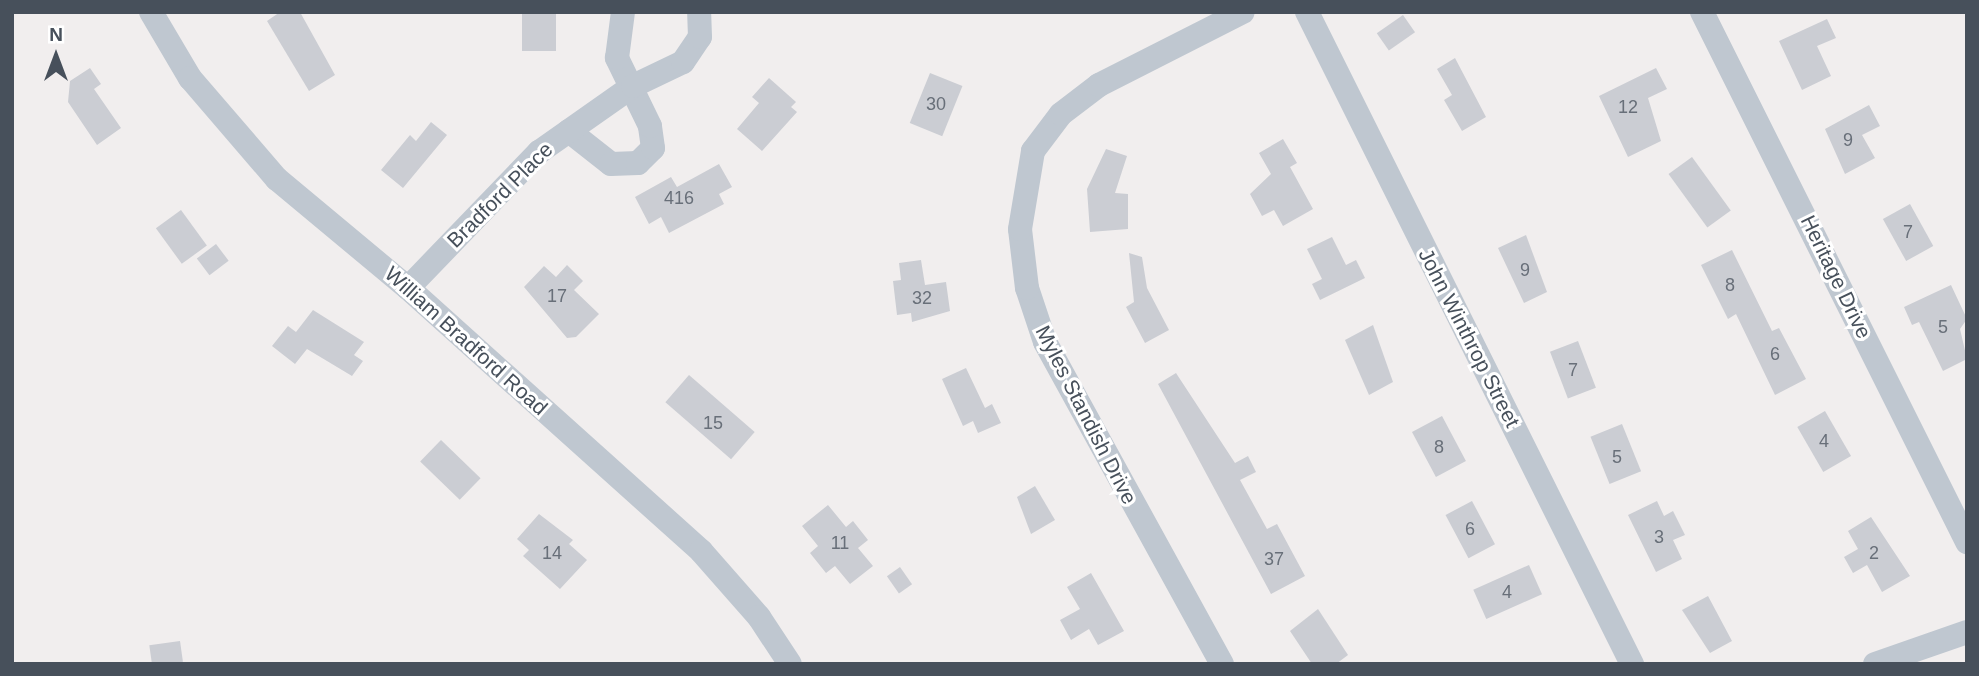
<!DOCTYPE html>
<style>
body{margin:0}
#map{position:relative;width:1979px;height:676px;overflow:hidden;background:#f1eeee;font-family:Helvetica,sans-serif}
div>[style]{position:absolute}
.building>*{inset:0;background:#cbcdd3;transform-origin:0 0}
.minor>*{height:24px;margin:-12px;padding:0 12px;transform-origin:12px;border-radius:12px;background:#bfc7d0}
span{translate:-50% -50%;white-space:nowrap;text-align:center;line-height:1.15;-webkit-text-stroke:6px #fff;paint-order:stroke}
.number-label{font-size:18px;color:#686f79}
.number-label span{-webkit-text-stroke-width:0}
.street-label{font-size:21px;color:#47505b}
.frame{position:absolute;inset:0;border:14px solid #47505b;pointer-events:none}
.north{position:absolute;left:21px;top:21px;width:70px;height:70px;-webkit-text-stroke:5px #fff;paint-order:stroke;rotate:0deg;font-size:19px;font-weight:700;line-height:28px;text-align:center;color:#47505b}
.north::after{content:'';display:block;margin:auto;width:24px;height:32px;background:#47505b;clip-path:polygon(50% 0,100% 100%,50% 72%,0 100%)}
</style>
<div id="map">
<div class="building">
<i style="clip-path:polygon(280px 12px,300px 12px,335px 75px,309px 91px,267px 21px)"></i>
<i style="left:522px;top:12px;width:34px;height:39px"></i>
<i style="left:1403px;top:15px;width:21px;height:32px;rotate:55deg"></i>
<i style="clip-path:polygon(1827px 19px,1836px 38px,1817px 46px,1831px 76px,1802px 90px,1779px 41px)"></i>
<i style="clip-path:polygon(1455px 58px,1486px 117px,1462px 131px,1444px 100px,1452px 95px,1437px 69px)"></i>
<i style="clip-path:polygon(90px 68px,101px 84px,94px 89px,121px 128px,97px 145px,68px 102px,70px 81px)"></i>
<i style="clip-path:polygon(1656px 68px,1667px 89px,1648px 98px,1661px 141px,1628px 157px,1599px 96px)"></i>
<i style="left:930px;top:73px;width:35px;height:54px;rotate:22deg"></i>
<i style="clip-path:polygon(769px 78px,796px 102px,791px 107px,797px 112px,762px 151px,737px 129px,759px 103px,752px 97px)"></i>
<i style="clip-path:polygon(1869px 105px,1880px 126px,1862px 135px,1875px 158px,1845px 174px,1825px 129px)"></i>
<i style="clip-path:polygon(431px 122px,447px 135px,403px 188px,381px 170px,410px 135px,416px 141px)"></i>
<i style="clip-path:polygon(1283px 139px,1297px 163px,1290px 167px,1313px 209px,1283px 226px,1274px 210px,1262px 216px,1250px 194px,1271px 174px,1259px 153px)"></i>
<i style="clip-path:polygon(1106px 149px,1127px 156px,1115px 193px,1128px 194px,1128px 229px,1090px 232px,1087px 189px)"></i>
<i style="left:1692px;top:157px;width:66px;height:29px;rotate:54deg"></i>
<i style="clip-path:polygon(719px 164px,732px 187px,719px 194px,724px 204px,669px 233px,661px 217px,649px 224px,635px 197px,671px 177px,677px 187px)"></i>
<i style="left:1910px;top:204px;width:48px;height:31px;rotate:61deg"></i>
<i style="left:181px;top:210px;width:44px;height:31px;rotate:54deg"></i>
<i style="clip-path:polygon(1526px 235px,1547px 292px,1524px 303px,1498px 248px)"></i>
<i style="clip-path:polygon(1332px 237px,1346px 265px,1356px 260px,1365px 278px,1320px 300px,1312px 284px,1322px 279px,1307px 249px)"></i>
<i style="left:216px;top:244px;width:21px;height:24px;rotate:53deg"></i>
<i style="clip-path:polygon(1732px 250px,1772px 331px,1779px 328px,1806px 379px,1775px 395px,1736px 314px,1728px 319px,1701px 265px)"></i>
<i style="clip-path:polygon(1129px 253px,1142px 257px,1147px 288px,1169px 330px,1145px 343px,1126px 307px,1134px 302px)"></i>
<i style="clip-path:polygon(921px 260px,925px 285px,946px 282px,950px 311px,912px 322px,911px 313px,897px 315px,893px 281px,901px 280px,899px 263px)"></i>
<i style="clip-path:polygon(567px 265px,583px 281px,574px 290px,599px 314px,576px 337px,567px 338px,524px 287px,544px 266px,556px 277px)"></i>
<i style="clip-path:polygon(1951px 285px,1967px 319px,1960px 329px,1967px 359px,1943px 371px,1919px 322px,1912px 325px,1904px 307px)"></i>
<i style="clip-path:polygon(313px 310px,364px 342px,354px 355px,363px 361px,352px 376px,307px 349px,295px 364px,272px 346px,288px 326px,296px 332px)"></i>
<i style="clip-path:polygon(1373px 325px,1393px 382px,1369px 395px,1345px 340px)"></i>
<i style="left:1578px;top:341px;width:50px;height:30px;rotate:69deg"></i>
<i style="clip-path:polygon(966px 368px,985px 408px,992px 404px,1001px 423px,978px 433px,973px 421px,963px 426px,942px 379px)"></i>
<i style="clip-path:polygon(1176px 373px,1235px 463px,1248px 456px,1256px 472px,1240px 480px,1267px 529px,1277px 524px,1305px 576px,1271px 594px,1158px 384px)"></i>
<i style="left:689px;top:375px;width:87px;height:36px;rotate:41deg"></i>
<i style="left:1825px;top:411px;width:52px;height:32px;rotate:60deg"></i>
<i style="left:1442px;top:416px;width:51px;height:34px;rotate:62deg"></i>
<i style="left:1622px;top:424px;width:51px;height:34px;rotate:68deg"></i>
<i style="left:441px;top:440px;width:55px;height:30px;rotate:44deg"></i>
<i style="clip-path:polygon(1035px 486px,1055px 520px,1031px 534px,1017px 497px)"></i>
<i style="left:1472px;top:501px;width:49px;height:30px;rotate:62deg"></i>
<i style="clip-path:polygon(1657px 501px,1664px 516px,1673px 511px,1685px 535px,1673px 540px,1682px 559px,1656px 572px,1628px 515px)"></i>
<i style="clip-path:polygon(828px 505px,846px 527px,853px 521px,868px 540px,858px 548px,873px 566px,850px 584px,835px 566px,826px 573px,810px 553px,818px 546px,802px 526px)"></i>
<i style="clip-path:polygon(539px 514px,573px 540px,569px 544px,587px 560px,560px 589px,523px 556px,529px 550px,517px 539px)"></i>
<i style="clip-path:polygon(1871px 517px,1910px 576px,1882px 592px,1867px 565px,1853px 573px,1844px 557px,1858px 549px,1848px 531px)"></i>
<i style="left:1529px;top:565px;width:32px;height:61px;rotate:66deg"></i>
<i style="left:900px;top:567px;width:21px;height:16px;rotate:55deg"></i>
<i style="clip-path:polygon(1091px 573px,1124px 631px,1098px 645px,1089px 629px,1071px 640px,1060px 620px,1080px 609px,1067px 587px)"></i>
<i style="clip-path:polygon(1708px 596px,1732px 641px,1710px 653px,1682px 610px)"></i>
<i style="clip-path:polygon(1318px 609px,1348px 655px,1336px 664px,1312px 664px,1290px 631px)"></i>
<i style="left:180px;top:641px;width:21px;height:31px;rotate:82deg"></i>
</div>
<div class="minor">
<i style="left:151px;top:12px;width:77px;rotate:59.4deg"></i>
<i style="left:190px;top:78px;width:133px;rotate:49.3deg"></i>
<i style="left:277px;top:179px;width:170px;rotate:39.8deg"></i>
<i style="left:408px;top:288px;width:394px;rotate:41.9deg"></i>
<i style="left:701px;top:551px;width:88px;rotate:48.7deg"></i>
<i style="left:759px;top:617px;width:56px;rotate:56.6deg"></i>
<i style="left:1307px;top:12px;width:729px;rotate:63.51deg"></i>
<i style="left:1702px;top:12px;width:593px;rotate:63.43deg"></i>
<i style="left:569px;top:131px;width:53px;rotate:38.2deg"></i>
<i style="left:611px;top:164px;width:27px;rotate:-2deg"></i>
<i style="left:638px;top:163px;width:21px;rotate:-45deg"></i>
<i style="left:653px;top:148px;width:22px;rotate:-98deg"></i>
<i style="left:650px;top:126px;width:76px;rotate:-115.9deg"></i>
<i style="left:617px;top:58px;width:46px;rotate:-82.6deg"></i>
<i style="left:408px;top:288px;width:189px;rotate:-46.1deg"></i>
<i style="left:539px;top:152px;width:115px;rotate:-35.1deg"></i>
<i style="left:633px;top:86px;width:55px;rotate:-25.6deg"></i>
<i style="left:683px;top:62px;width:30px;rotate:-56deg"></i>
<i style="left:700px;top:37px;width:25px;rotate:-92deg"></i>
<i style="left:1222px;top:664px;width:367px;rotate:-118.8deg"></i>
<i style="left:1045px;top:342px;width:57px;rotate:-108.4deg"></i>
<i style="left:1027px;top:288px;width:59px;rotate:-96.8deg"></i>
<i style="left:1020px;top:229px;width:79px;rotate:-80.5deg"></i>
<i style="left:1033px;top:151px;width:46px;rotate:-52.9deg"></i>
<i style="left:1061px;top:114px;width:48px;rotate:-37.3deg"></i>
<i style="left:1099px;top:85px;width:161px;rotate:-26.9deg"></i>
<i style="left:1875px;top:664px;width:97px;rotate:-19.2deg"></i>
</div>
<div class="number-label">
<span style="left:936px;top:104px">30</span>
<span style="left:1628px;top:107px">12</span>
<span style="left:1848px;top:140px">9</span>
<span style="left:679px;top:198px">416</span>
<span style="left:1908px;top:232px">7</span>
<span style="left:1525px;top:270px">9</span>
<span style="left:1730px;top:285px">8</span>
<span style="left:557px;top:296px">17</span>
<span style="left:922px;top:298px">32</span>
<span style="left:1943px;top:327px">5</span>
<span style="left:1775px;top:354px">6</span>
<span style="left:1573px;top:370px">7</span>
<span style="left:713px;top:423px">15</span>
<span style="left:1824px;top:441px">4</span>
<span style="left:1439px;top:447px">8</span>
<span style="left:1617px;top:457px">5</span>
<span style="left:1470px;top:529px">6</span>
<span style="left:1659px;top:537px">3</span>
<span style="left:840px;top:543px">11</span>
<span style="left:552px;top:553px">14</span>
<span style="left:1874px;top:553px">2</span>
<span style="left:1274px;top:559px">37</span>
<span style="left:1507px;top:592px">4</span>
</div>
<div class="street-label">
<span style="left:500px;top:195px;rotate:-45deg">Bradford Place</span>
<span style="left:1836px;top:277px;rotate:64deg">Heritage Drive</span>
<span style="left:1469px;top:338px;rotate:63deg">John Winthrop Street</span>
<span style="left:466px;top:341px;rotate:42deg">William Bradford Road</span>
<span style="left:1086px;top:415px;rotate:63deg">Myles Standish Drive</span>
</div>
<div class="frame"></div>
<div class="north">N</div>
</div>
